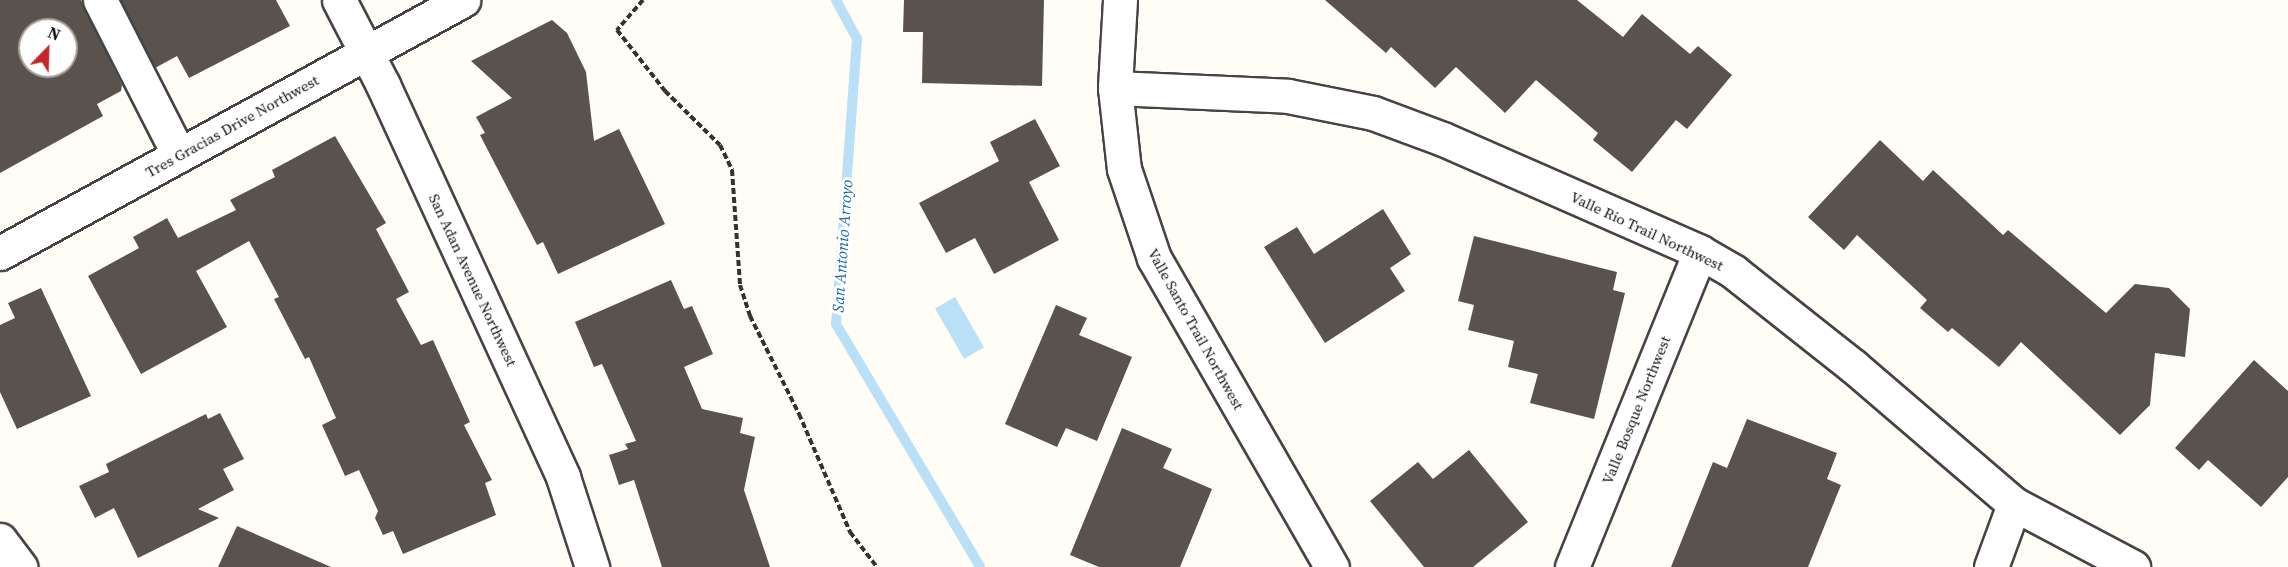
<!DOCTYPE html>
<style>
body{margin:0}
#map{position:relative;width:2288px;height:567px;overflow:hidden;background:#fffdf5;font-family:"Source Serif 4",serif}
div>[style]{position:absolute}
.water>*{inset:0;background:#b9e0f7;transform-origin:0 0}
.stream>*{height:10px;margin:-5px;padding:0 5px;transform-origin:5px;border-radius:5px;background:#b9e0f7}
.building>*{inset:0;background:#5a524d}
.path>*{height:4px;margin-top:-2px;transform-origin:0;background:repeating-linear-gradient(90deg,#333 0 6px,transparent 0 9px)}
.roads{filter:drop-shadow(2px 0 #444) drop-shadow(-2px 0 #444) drop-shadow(0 2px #444) drop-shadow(0 -2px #444)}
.minor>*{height:33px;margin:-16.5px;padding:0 16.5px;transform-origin:16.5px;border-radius:16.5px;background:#fff}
span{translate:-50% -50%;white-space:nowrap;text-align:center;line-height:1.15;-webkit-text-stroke:6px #fff;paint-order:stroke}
.street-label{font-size:15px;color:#111}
.water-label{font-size:16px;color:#1768a6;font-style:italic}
.north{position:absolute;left:18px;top:18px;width:60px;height:60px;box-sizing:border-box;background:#fff;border:2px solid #a0a0a0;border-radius:50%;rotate:23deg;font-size:16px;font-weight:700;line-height:24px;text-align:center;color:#111}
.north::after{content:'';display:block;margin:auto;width:21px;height:27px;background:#c4262e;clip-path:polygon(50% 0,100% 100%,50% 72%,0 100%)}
</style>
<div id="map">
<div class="water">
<i style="left:955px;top:297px;width:58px;height:23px;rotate:60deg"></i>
</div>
<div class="stream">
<i style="left:836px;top:0;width:44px;rotate:61.7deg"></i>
<i style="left:857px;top:39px;width:286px;rotate:94.2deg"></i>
<i style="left:836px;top:324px;width:282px;rotate:59.3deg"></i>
</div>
<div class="building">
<i style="clip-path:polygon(evenodd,0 0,81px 0,122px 85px,121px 91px,97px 104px,103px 116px,0 173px,0 0,30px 30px,66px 30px,66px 66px,30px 66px,30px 30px)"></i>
<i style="clip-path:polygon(121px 0,276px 0,290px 26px,189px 78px,177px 56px,155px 68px)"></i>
<i style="clip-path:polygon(904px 0,1044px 0,1042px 86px,922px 83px,923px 32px,903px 32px)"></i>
<i style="clip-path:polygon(1325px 0,1577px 0,1623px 37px,1642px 14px,1690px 54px,1698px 46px,1732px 75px,1687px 129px,1676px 120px,1632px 172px,1593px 140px,1598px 133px,1536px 80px,1505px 113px,1456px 67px,1435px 88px,1391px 47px,1386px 53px)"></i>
<i style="clip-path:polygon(552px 20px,567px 33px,586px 72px,594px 141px,619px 129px,665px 224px,558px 274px,543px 242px,537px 245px,480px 135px,485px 133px,476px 117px,512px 98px,471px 61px)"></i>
<i style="clip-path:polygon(1035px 119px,1060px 166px,1029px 182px,1059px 240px,994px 274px,975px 238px,946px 253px,919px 203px,999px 161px,990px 142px)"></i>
<i style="clip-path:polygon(335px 136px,386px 223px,376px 229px,409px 292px,396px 299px,421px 345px,433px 340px,470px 422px,464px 425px,492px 480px,485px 483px,496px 515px,403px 554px,393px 531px,383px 535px,375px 518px,378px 511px,359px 470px,345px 476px,322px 425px,336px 418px,309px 357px,305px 359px,274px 299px,279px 297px,249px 241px,196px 271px,227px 327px,141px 374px,88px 276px,139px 248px,133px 237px,167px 218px,178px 238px,236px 210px,230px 200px,275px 177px,272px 170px)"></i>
<i style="clip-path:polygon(1880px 140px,1923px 181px,1933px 170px,2003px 235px,2008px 230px,2106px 313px,2135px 284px,2169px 288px,2190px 309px,2185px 357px,2155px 353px,2150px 405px,2120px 435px,2021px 342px,1999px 367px,1952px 328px,1948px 332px,1920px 308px,1927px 300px,1857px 235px,1844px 250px,1808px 217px)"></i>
<i style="clip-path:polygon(1383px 209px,1411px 254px,1390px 268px,1405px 291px,1325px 343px,1264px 247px,1297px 227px,1314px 254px)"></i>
<i style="clip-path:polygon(1474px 236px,1617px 272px,1613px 290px,1625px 293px,1594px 419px,1530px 403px,1538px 374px,1508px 367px,1514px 341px,1468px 330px,1474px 305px,1458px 301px)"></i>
<i style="clip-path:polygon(671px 280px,684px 309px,692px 306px,713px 354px,684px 367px,702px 409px,743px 418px,740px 433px,755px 437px,744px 490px,770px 567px,662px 567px,634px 480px,619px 485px,609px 455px,628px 449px,625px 444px,636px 441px,602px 364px,594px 367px,575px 322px)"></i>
<i style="clip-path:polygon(41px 288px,91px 396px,17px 429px,0 392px,0 325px,15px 318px,8px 303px)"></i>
<i style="clip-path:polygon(1056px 305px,1087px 318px,1079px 335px,1132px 357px,1097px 441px,1066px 428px,1057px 447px,1005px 424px)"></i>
<i style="clip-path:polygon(2254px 360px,2288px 391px,2288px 477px,2261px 507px,2208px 460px,2199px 470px,2175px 448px)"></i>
<i style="clip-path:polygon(220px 413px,244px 459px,223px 469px,234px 490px,198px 509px,219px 518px,138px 558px,114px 508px,95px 518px,79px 486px,109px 472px,106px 464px,206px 414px,208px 419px)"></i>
<i style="clip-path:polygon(1747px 419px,1837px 453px,1827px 479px,1841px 485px,1808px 567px,1671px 567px,1713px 462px,1727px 468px)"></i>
<i style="clip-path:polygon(1122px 428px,1172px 449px,1163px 468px,1212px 489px,1180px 567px,1099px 567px,1070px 555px)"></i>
<i style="clip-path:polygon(1469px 450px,1528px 522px,1473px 567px,1424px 567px,1370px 501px,1418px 462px,1433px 479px)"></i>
<i style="clip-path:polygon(237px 526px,331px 567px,218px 567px)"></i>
</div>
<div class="path">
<i style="left:643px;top:0;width:40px;rotate:131deg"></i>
<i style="left:617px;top:30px;width:78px;rotate:51.8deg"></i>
<i style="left:665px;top:91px;width:77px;rotate:44.5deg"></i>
<i style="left:720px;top:145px;width:28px;rotate:64deg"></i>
<i style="left:732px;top:170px;width:115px;rotate:86deg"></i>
<i style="left:740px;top:285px;width:33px;rotate:72deg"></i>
<i style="left:750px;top:316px;width:110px;rotate:63.4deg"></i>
<i style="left:799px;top:414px;width:129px;rotate:66.6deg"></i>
<i style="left:850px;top:532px;width:44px;rotate:52.4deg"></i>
</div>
<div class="roads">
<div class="minor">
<i style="left:100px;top:0;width:174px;rotate:63deg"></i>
<i style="left:339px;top:0;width:96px;rotate:62.6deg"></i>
<i style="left:383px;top:85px;width:431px;rotate:65.3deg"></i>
<i style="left:563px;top:477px;width:95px;rotate:72.1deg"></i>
<i style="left:1120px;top:0;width:88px;rotate:93.3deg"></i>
<i style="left:1115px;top:88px;width:81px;rotate:83.7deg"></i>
<i style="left:1124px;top:169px;width:94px;rotate:71.4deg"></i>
<i style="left:1154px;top:258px;width:357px;rotate:60.1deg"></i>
<i style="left:1115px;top:88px;width:173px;rotate:2.6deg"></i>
<i style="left:1288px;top:96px;width:87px;rotate:11.3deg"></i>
<i style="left:1373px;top:113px;width:75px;rotate:20.4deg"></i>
<i style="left:1443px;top:139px;width:281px;rotate:23.7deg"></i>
<i style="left:1700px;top:252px;width:39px;rotate:30deg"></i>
<i style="left:1734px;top:272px;width:152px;rotate:38.3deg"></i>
<i style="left:1853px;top:366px;width:212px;rotate:40.6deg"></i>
<i style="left:2014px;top:504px;width:135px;rotate:27.9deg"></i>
<i style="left:0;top:253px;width:528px;rotate:-28.65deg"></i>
<i style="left:0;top:540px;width:34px;rotate:53deg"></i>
<i style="left:1572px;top:567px;width:340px;rotate:-67.9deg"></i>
<i style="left:1991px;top:567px;width:67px;rotate:-69.9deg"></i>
</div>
</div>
<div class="street-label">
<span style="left:232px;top:126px;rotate:-29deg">Tres Gracias Drive Northwest</span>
<span style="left:1647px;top:231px;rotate:25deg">Valle Rio Trail Northwest</span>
<span style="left:473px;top:280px;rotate:65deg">San Adan Avenue Northwest</span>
<span style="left:1196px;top:329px;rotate:61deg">Valle Santo Trail Northwest</span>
<span style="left:1636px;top:410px;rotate:-68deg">Valle Bosque Northwest</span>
</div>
<div class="water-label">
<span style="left:842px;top:246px;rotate:-86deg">San Antonio Arroyo</span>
</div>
<div class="north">N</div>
</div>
